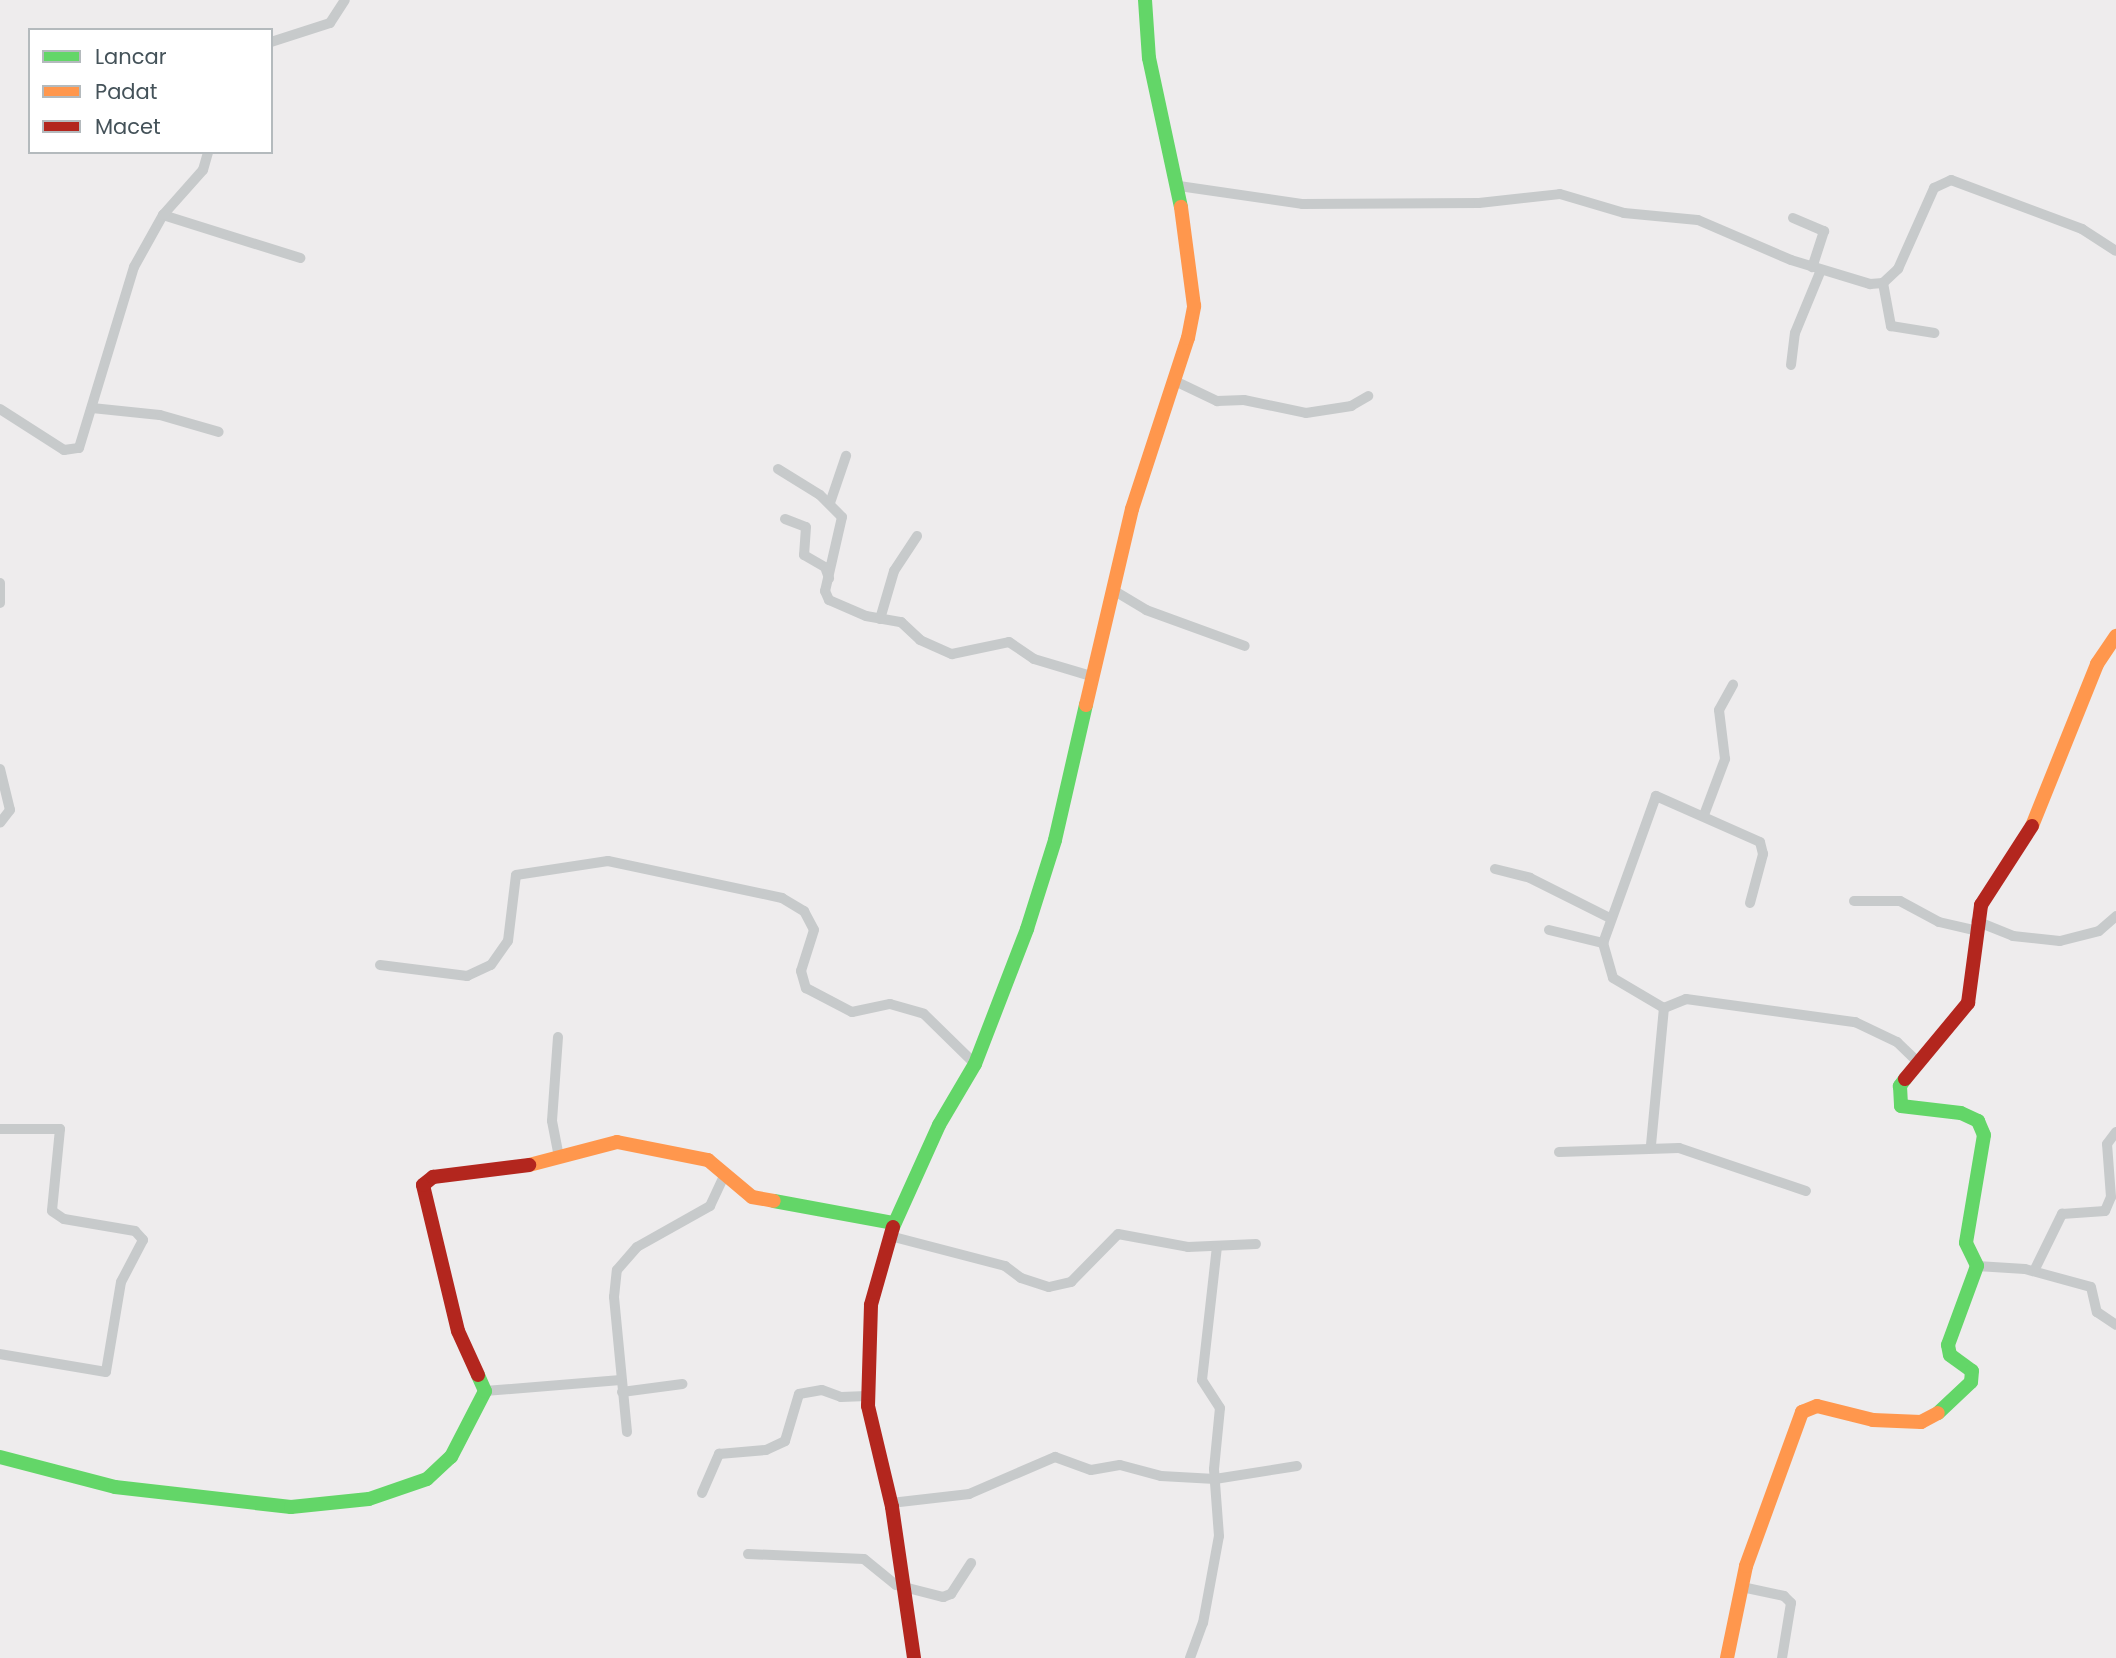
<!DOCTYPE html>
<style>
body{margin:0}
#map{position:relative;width:2116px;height:1658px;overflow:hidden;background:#eeeced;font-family:Poppins,sans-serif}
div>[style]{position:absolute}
.street>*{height:10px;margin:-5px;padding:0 5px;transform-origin:5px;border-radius:5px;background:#c7cacb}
.fast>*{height:14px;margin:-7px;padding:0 7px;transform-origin:7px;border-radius:7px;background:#63d668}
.slow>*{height:14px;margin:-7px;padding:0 7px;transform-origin:7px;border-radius:7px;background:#ff974d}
.jam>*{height:14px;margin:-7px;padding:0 7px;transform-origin:7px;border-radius:7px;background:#b3261e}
span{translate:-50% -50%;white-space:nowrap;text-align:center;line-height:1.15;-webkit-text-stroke:5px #fff;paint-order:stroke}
.legend{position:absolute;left:28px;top:28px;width:245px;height:126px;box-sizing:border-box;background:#fff;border:2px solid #b4babd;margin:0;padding:9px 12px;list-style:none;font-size:21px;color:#445259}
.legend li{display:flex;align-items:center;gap:14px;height:35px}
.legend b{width:35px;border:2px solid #b4babd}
</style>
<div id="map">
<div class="street">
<i style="left:271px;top:42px;width:62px;rotate:-17.9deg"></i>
<i style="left:330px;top:23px;width:27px;rotate:-57deg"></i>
<i style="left:1179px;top:186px;width:124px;rotate:8.3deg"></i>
<i style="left:1302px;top:204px;width:177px;rotate:-0.3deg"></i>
<i style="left:1479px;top:203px;width:81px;rotate:-6.3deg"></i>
<i style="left:1560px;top:194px;width:67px;rotate:16.5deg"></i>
<i style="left:1624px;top:213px;width:74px;rotate:5.4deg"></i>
<i style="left:1698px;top:220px;width:101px;rotate:23.3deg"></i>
<i style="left:1791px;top:260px;width:83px;rotate:16.9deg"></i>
<i style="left:1870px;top:284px;width:13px;rotate:-4deg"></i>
<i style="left:1883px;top:283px;width:21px;rotate:-43deg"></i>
<i style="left:1898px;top:269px;width:89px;rotate:-66deg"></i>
<i style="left:1934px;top:188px;width:19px;rotate:-25deg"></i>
<i style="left:1951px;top:180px;width:140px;rotate:20.5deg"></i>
<i style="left:2082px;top:229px;width:40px;rotate:32.9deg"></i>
<i style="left:163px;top:215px;width:144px;rotate:17.4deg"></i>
<i style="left:1793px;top:218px;width:34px;rotate:23deg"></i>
<i style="left:1824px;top:231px;width:38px;rotate:108deg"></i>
<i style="left:1883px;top:283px;width:44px;rotate:79.5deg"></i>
<i style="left:1891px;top:326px;width:44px;rotate:9.2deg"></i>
<i style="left:1791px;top:365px;width:32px;rotate:-83deg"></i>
<i style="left:1795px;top:333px;width:68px;rotate:-67.6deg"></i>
<i style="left:1175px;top:381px;width:47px;rotate:25.5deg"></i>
<i style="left:1217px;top:401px;width:27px;rotate:-2deg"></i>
<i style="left:1244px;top:400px;width:63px;rotate:11.8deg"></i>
<i style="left:1306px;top:413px;width:46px;rotate:-8.8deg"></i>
<i style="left:1351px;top:406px;width:20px;rotate:-30deg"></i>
<i style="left:92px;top:408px;width:68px;rotate:5.9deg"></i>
<i style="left:160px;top:415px;width:61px;rotate:16.1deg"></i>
<i style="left:0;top:409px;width:76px;rotate:32.6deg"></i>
<i style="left:64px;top:450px;width:15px;rotate:-8deg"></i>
<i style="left:79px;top:448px;width:189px;rotate:-73.1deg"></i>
<i style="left:134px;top:267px;width:60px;rotate:-60.9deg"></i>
<i style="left:163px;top:215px;width:60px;rotate:-48.4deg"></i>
<i style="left:203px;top:170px;width:19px;rotate:-74deg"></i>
<i style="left:778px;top:469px;width:49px;rotate:31.8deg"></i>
<i style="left:820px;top:495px;width:31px;rotate:45deg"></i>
<i style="left:842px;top:517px;width:76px;rotate:102.9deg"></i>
<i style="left:825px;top:591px;width:10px;rotate:66deg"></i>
<i style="left:829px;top:600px;width:40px;rotate:23.4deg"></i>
<i style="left:866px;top:616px;width:36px;rotate:10deg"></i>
<i style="left:901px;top:622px;width:26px;rotate:43deg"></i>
<i style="left:920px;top:640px;width:35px;rotate:24deg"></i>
<i style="left:952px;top:654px;width:58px;rotate:-11.9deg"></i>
<i style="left:1009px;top:642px;width:30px;rotate:34deg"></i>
<i style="left:1034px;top:659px;width:59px;rotate:16.6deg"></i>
<i style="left:830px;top:503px;width:50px;rotate:-71.2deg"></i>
<i style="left:785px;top:519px;width:22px;rotate:21deg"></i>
<i style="left:806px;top:527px;width:28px;rotate:94deg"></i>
<i style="left:804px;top:555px;width:24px;rotate:30deg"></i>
<i style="left:825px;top:567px;width:12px;rotate:70deg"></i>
<i style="left:0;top:583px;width:20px;rotate:90deg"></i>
<i style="left:1113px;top:590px;width:39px;rotate:31deg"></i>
<i style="left:1146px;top:610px;width:105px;rotate:20deg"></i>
<i style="left:880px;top:619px;width:50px;rotate:-73.7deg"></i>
<i style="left:894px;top:571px;width:42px;rotate:-56.7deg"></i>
<i style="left:0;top:769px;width:42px;rotate:76.3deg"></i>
<i style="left:10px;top:810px;width:16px;rotate:128deg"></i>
<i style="left:1704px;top:815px;width:60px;rotate:-69.4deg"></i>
<i style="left:1725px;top:759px;width:49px;rotate:-97deg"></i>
<i style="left:1719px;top:710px;width:29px;rotate:-61deg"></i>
<i style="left:1495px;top:869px;width:36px;rotate:14deg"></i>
<i style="left:1530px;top:878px;width:89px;rotate:26.6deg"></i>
<i style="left:1854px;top:901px;width:46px"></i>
<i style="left:1900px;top:901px;width:44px;rotate:28.3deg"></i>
<i style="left:1939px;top:922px;width:35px;rotate:13deg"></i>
<i style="left:1750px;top:903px;width:51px;rotate:-75.1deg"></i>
<i style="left:1763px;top:854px;width:12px;rotate:-104deg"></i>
<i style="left:1760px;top:842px;width:114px;rotate:-156.1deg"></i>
<i style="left:1656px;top:796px;width:156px;rotate:109.8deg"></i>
<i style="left:1603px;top:943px;width:36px;rotate:74deg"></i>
<i style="left:1613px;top:978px;width:59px;rotate:30.5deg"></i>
<i style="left:1664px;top:1008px;width:24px;rotate:-22deg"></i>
<i style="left:1686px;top:999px;width:171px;rotate:7.8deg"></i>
<i style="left:1855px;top:1022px;width:47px;rotate:25.5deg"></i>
<i style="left:1897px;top:1042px;width:28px;rotate:44deg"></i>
<i style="left:1976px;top:921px;width:40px;rotate:22deg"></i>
<i style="left:2013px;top:936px;width:47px;rotate:6.1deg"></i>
<i style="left:2060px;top:941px;width:40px;rotate:-14.4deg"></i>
<i style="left:2099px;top:931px;width:23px;rotate:-41deg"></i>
<i style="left:1549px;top:930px;width:56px;rotate:13.5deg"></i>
<i style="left:380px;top:965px;width:88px;rotate:7.2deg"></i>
<i style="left:467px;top:976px;width:26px;rotate:-25deg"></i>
<i style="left:491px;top:965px;width:29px;rotate:-55deg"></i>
<i style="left:508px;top:941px;width:66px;rotate:-83.1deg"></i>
<i style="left:516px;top:875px;width:93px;rotate:-8.7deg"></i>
<i style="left:608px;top:861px;width:178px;rotate:12deg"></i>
<i style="left:782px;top:898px;width:26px;rotate:31deg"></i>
<i style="left:804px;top:911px;width:21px;rotate:62deg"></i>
<i style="left:814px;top:930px;width:43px;rotate:107.6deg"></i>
<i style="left:801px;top:971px;width:18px;rotate:74deg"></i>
<i style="left:806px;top:988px;width:52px;rotate:27.6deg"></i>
<i style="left:852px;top:1012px;width:39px;rotate:-12deg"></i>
<i style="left:890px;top:1004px;width:35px;rotate:16deg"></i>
<i style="left:924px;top:1014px;width:71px;rotate:44.4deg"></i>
<i style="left:558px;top:1037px;width:84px;rotate:94.1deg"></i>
<i style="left:552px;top:1121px;width:37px;rotate:79deg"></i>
<i style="left:0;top:1129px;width:60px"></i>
<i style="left:60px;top:1129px;width:82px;rotate:95.6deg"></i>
<i style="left:52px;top:1211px;width:14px;rotate:34deg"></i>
<i style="left:64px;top:1219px;width:72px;rotate:9.6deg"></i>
<i style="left:135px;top:1231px;width:12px;rotate:48deg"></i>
<i style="left:143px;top:1240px;width:47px;rotate:117.6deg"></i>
<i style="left:121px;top:1282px;width:91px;rotate:99.5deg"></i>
<i style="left:106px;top:1372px;width:108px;rotate:-170.4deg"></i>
<i style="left:1651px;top:1145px;width:138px;rotate:-84.6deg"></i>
<i style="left:1559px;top:1152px;width:120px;rotate:-1.9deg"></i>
<i style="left:1679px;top:1148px;width:134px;rotate:18.7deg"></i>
<i style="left:890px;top:1236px;width:119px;rotate:14.6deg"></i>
<i style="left:1005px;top:1266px;width:20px;rotate:37deg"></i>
<i style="left:1021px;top:1278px;width:29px;rotate:18deg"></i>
<i style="left:1049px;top:1287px;width:23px;rotate:-13deg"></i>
<i style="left:1071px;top:1282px;width:67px;rotate:-45.6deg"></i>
<i style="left:1118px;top:1234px;width:71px;rotate:10.5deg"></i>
<i style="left:1188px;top:1247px;width:68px;rotate:-2.5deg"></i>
<i style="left:1977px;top:1266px;width:48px;rotate:3.6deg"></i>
<i style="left:2025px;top:1269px;width:68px;rotate:15.3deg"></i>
<i style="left:2091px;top:1287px;width:26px;rotate:77deg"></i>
<i style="left:2097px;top:1312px;width:23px;rotate:34deg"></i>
<i style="left:2034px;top:1271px;width:64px;rotate:-63.8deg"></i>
<i style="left:2062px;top:1214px;width:43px;rotate:-4deg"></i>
<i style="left:2105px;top:1211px;width:15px;rotate:-67deg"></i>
<i style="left:2111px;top:1197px;width:53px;rotate:-94.3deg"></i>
<i style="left:2107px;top:1144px;width:15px;rotate:-53deg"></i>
<i style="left:485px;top:1391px;width:136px;rotate:-4.6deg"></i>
<i style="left:622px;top:1392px;width:61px;rotate:-7.6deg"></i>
<i style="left:627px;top:1432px;width:136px;rotate:-95.5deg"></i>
<i style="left:614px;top:1297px;width:27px;rotate:-84deg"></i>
<i style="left:617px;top:1270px;width:30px;rotate:-49deg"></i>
<i style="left:637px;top:1247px;width:84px;rotate:-29.3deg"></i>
<i style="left:710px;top:1206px;width:35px;rotate:-65deg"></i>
<i style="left:702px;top:1493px;width:43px;rotate:-66.4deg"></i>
<i style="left:719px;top:1454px;width:47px;rotate:-4.9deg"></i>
<i style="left:766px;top:1450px;width:21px;rotate:-25deg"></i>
<i style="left:785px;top:1441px;width:49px;rotate:-73.4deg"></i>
<i style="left:799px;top:1394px;width:23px;rotate:-10deg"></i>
<i style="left:822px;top:1390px;width:20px;rotate:20deg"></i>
<i style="left:841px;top:1397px;width:26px;rotate:-2deg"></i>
<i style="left:891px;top:1503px;width:79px;rotate:-6.6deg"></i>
<i style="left:969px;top:1494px;width:94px;rotate:-23.3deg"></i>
<i style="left:1055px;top:1457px;width:38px;rotate:20deg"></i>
<i style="left:1091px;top:1470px;width:29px;rotate:-10deg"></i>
<i style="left:1120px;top:1465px;width:42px;rotate:15deg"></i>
<i style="left:1161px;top:1476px;width:54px;rotate:3.2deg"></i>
<i style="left:1215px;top:1479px;width:83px;rotate:-9deg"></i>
<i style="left:748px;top:1554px;width:116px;rotate:2.5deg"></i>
<i style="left:864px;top:1559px;width:41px;rotate:39.1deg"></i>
<i style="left:896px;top:1585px;width:49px;rotate:14.3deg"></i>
<i style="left:943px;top:1597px;width:9px;rotate:-21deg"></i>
<i style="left:951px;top:1594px;width:37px;rotate:-57deg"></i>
<i style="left:1742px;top:1587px;width:43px;rotate:12.1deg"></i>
<i style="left:1784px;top:1596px;width:10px;rotate:45deg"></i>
<i style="left:1791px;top:1603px;width:56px;rotate:99.3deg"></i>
<i style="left:1190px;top:1658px;width:37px;rotate:-70deg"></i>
<i style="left:1203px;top:1623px;width:88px;rotate:-79.6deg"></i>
<i style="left:1219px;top:1536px;width:67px;rotate:-94.3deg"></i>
<i style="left:1214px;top:1469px;width:61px;rotate:-84.4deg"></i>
<i style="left:1220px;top:1408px;width:33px;rotate:-123deg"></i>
<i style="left:1202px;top:1380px;width:134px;rotate:-83.6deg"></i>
</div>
<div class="fast">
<i style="left:1145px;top:0;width:58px;rotate:86.1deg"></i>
<i style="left:1149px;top:58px;width:152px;rotate:77.9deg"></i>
<i style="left:1905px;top:1079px;width:9px;rotate:126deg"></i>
<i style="left:1900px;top:1086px;width:20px;rotate:87deg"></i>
<i style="left:1901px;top:1106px;width:60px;rotate:6.7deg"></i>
<i style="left:1961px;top:1113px;width:19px;rotate:25deg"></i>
<i style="left:1978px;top:1121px;width:15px;rotate:67deg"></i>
<i style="left:1984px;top:1135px;width:109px;rotate:99.5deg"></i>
<i style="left:1966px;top:1243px;width:25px;rotate:64deg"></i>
<i style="left:1977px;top:1266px;width:84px;rotate:110.2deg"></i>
<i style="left:1948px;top:1345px;width:10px;rotate:79deg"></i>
<i style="left:1950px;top:1355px;width:27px;rotate:36deg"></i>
<i style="left:1972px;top:1371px;width:11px;rotate:95deg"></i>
<i style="left:1971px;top:1382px;width:45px;rotate:136.8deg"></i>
<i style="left:774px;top:1201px;width:122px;rotate:10.4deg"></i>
<i style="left:893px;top:1227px;width:112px;rotate:-65.7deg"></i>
<i style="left:939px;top:1125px;width:71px;rotate:-59.5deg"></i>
<i style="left:975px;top:1064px;width:145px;rotate:-68.9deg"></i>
<i style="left:1027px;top:929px;width:93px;rotate:-72.5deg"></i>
<i style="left:1055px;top:840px;width:139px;rotate:-77.1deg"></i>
<i style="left:0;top:1457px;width:119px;rotate:14.6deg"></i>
<i style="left:115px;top:1487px;width:177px;rotate:6.5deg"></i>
<i style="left:291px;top:1507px;width:78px;rotate:-5.9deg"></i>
<i style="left:369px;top:1499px;width:61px;rotate:-19deg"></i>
<i style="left:427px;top:1479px;width:33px;rotate:-43deg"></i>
<i style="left:451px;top:1457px;width:74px;rotate:-62.7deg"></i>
<i style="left:485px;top:1391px;width:17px;rotate:-114deg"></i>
</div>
<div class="slow">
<i style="left:1086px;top:705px;width:201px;rotate:-76.8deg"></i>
<i style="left:1132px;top:509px;width:180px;rotate:-71.9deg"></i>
<i style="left:1188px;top:338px;width:33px;rotate:-79deg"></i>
<i style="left:1194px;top:306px;width:100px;rotate:-97.5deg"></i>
<i style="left:2032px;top:826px;width:175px;rotate:-68.1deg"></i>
<i style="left:2097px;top:664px;width:34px;rotate:-56deg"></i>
<i style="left:529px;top:1165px;width:91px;rotate:-14.6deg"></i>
<i style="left:617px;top:1142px;width:93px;rotate:11.2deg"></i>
<i style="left:708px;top:1160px;width:57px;rotate:40.1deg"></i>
<i style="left:752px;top:1197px;width:22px;rotate:10deg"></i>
<i style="left:1727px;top:1658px;width:94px;rotate:-78.3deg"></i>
<i style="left:1746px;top:1566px;width:164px;rotate:-70deg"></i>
<i style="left:1802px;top:1412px;width:16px;rotate:-22deg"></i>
<i style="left:1817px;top:1406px;width:58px;rotate:14deg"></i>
<i style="left:1873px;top:1420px;width:48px;rotate:2.4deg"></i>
<i style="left:1921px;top:1422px;width:19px;rotate:-28deg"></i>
</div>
<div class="jam">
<i style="left:1905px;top:1079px;width:99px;rotate:-50.3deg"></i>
<i style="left:1968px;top:1003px;width:99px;rotate:-82.4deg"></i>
<i style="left:1981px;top:905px;width:94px;rotate:-57.2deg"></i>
<i style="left:893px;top:1227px;width:81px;rotate:105.8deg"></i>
<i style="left:871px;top:1305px;width:101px;rotate:91.7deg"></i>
<i style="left:868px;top:1406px;width:104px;rotate:76.6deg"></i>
<i style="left:892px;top:1507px;width:153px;rotate:81.7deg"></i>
<i style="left:478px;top:1375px;width:48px;rotate:-114.4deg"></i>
<i style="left:458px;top:1331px;width:150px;rotate:-103.5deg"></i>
<i style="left:423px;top:1185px;width:13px;rotate:-39deg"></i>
<i style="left:433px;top:1177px;width:97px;rotate:-7.1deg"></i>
</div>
<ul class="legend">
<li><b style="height:9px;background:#63d668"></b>Lancar</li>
<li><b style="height:9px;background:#ff974d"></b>Padat</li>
<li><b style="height:9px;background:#b3261e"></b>Macet</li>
</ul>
</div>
